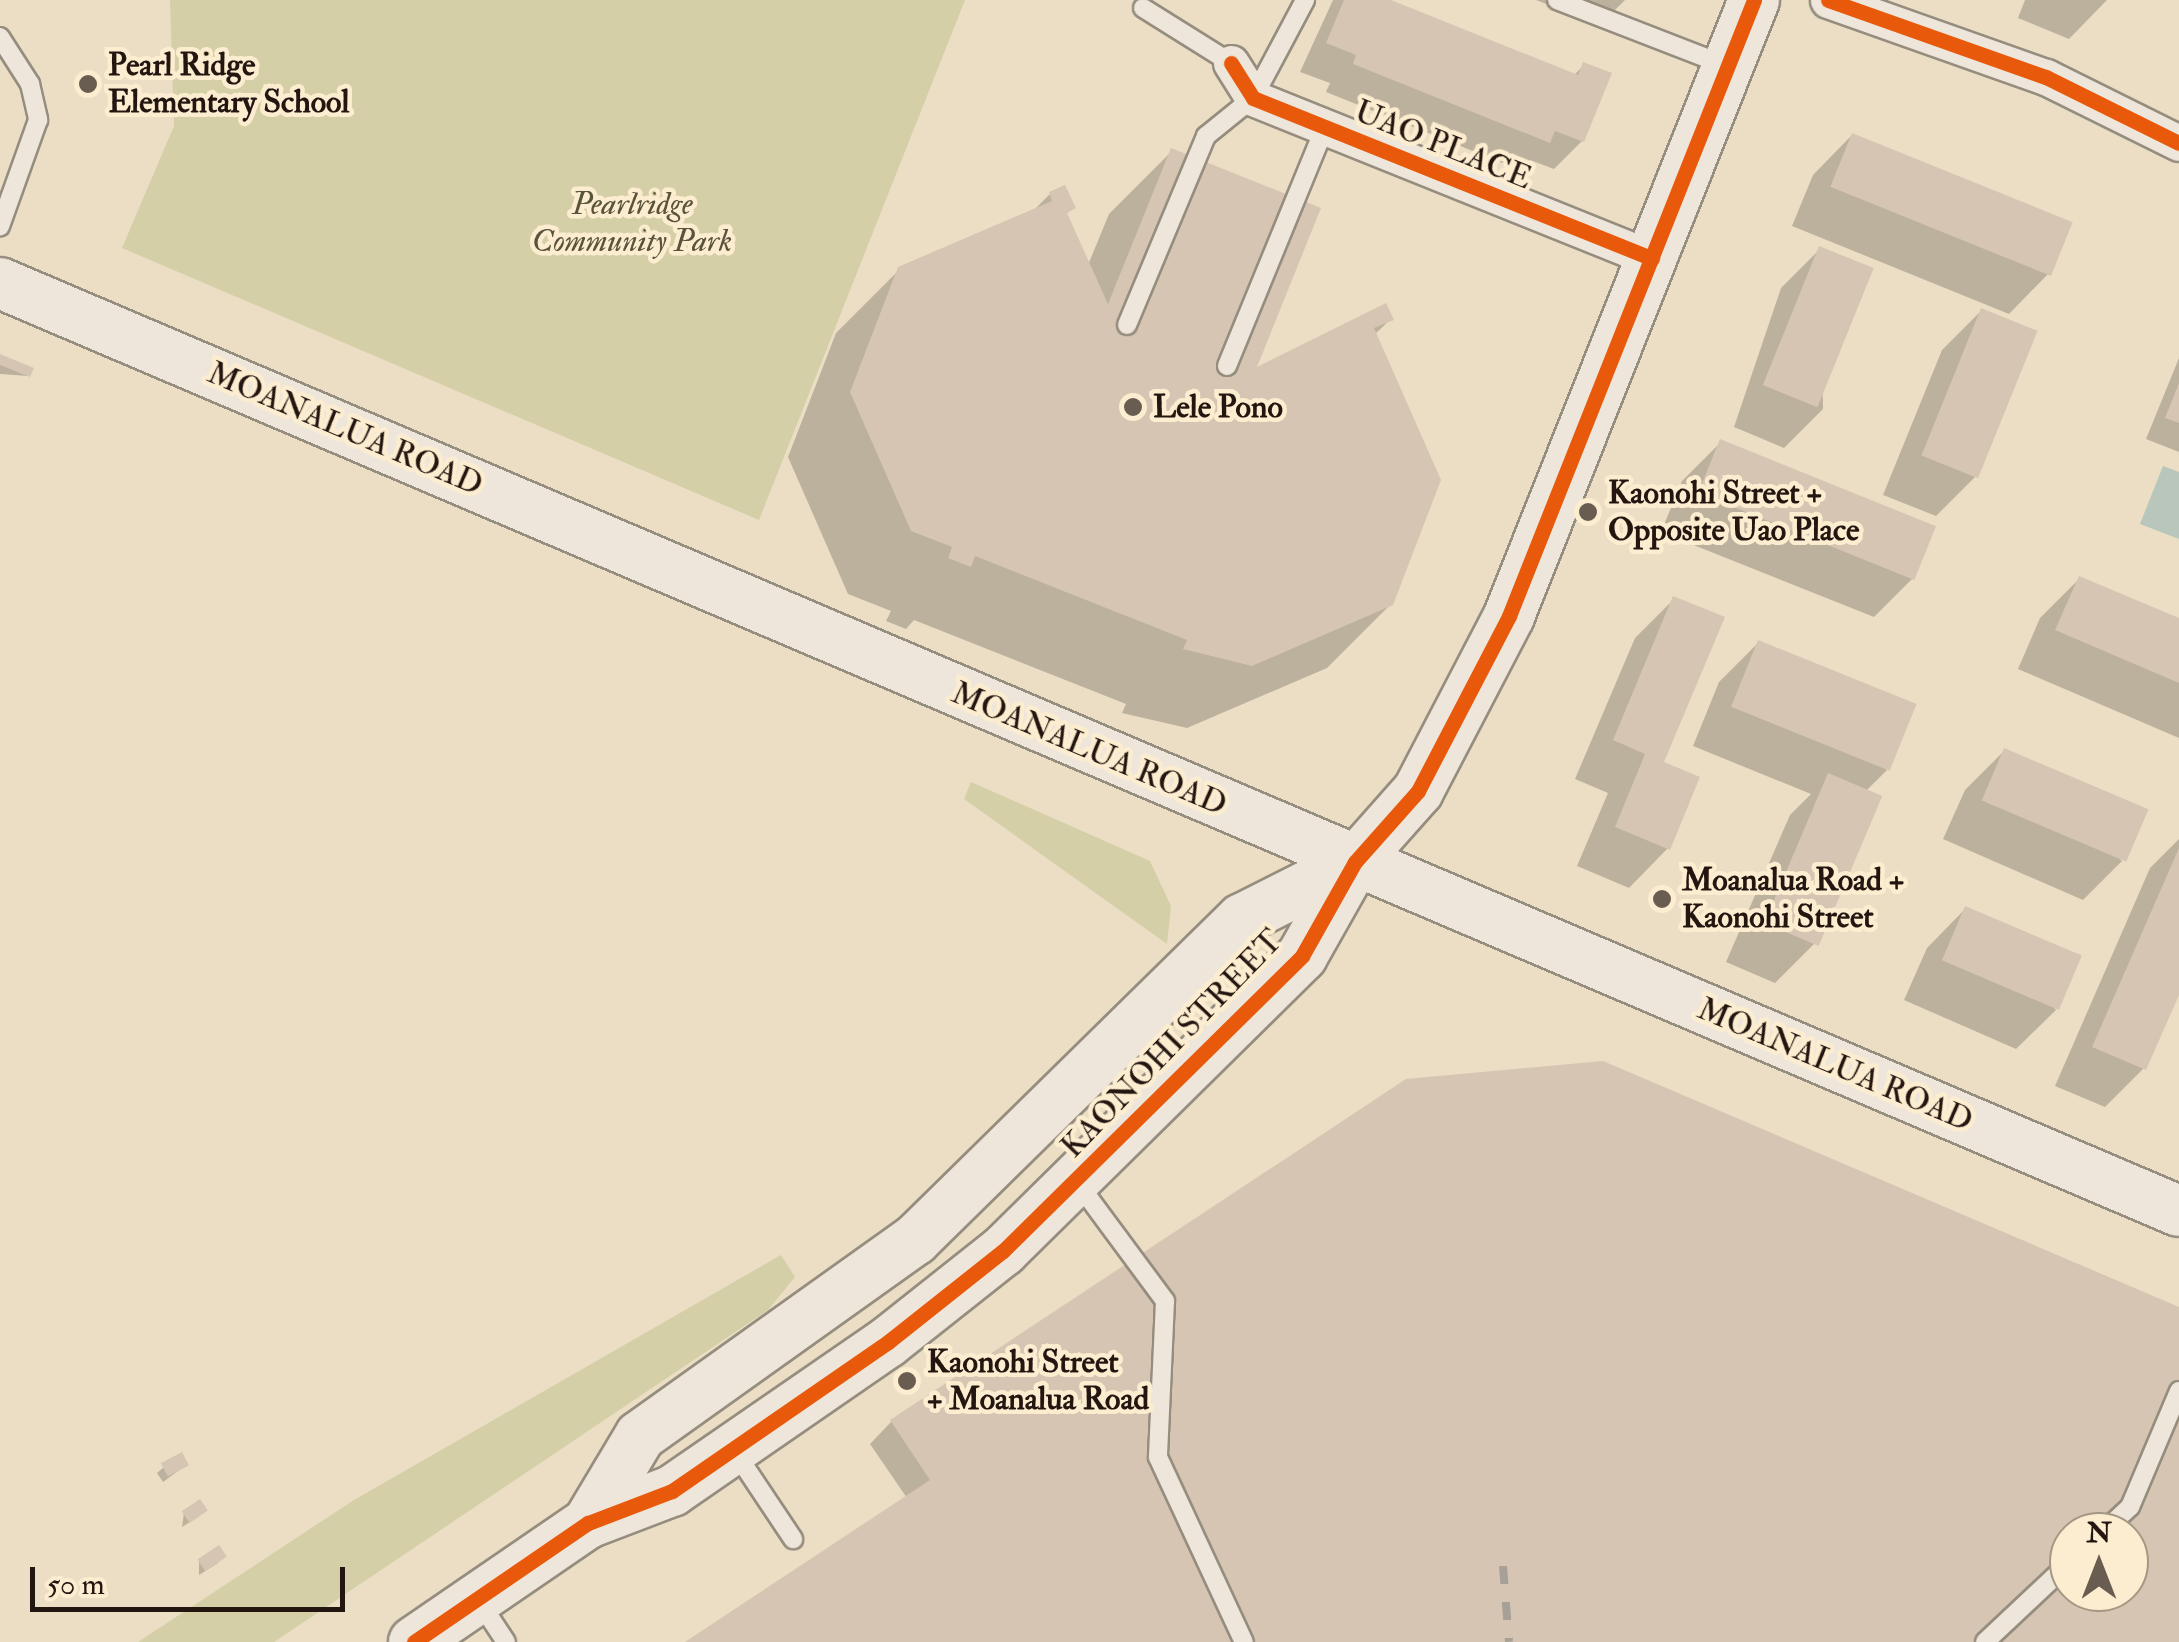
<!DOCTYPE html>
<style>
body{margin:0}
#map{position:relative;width:2179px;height:1642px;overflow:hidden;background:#ebdec5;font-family:"IM FELL Double Pica",serif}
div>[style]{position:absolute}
.green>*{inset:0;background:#d4cfa6}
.water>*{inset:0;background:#b8c6bc}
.shadow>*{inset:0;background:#0003}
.building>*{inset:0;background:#d5c5b2;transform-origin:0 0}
.roads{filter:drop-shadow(2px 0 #958d7e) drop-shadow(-2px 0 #958d7e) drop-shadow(0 2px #958d7e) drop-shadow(0 -2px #958d7e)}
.lane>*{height:18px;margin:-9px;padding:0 9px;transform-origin:9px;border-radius:9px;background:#eee6da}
.street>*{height:35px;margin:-17.5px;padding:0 17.5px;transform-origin:17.5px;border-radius:17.5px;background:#eee6da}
.secondary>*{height:50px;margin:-25px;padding:0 25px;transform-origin:25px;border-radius:25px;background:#eee6da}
.rail>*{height:8px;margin-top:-4px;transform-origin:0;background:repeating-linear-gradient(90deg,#a6a097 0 18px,transparent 0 36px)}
.cycleway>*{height:15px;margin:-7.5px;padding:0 7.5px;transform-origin:7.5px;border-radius:7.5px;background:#e8590c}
.dots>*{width:28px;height:28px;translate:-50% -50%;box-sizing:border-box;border:5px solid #fcedd0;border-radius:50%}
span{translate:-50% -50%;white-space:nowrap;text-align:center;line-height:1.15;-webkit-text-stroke:9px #fcedd0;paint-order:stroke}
.poi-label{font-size:32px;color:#231611;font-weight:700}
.left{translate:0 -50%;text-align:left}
.street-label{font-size:32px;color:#231611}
.park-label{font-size:32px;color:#5a533c;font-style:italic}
.north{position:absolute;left:2049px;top:1512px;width:100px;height:100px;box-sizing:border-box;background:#fcedd0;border:2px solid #a59784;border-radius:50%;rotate:0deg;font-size:28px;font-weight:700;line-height:40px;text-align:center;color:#231611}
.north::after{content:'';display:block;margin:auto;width:35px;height:45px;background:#695c50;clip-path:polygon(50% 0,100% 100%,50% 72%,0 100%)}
.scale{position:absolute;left:30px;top:1567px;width:315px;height:45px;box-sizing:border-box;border:5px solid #231611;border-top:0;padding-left:12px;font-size:30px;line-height:35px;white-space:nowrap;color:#231611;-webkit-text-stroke:8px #fcedd0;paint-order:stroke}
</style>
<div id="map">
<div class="green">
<i style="clip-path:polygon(170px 0,965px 0,759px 520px,122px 248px,174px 126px)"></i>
<i style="clip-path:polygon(971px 782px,1150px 861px,1171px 906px,1167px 944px,964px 799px)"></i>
<i style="clip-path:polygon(781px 1255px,795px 1277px,768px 1310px,274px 1642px,138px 1642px,354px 1500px)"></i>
</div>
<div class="water">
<i style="clip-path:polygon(2163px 466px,2179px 472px,2179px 539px,2140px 524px)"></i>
</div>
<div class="shadow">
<i style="clip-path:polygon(1333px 0,1384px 0,1573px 76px,1584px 65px,1582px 141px,1554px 169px,1530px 160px,1520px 170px,1326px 92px,1330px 83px,1300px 72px)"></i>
<i style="clip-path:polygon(1536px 0,1625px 0,1600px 25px)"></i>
<i style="clip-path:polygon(2025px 0,2107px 0,2069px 39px,2018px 18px)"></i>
<i style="clip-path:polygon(1852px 135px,2048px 274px,2009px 314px,1792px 226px,1813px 175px)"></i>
<i style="clip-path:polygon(1172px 151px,1252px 372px,1391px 319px,1374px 335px,1391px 604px,1327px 668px,1187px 728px,1122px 713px,1126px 704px,914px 620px,906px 629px,886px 621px,891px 611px,848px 594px,788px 457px,836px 333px,900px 269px,1032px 212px,1050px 194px,1073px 208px,1065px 215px,1088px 265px,1109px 214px)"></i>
<i style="clip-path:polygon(1820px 249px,1823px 409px,1784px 448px,1734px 427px,1781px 288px)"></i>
<i style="clip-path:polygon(1981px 311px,1975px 477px,1936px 516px,1883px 495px,1942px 350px)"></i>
<i style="clip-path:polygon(0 358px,30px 369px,28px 376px,0 374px)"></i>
<i style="clip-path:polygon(2179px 358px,2179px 452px,2146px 439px)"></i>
<i style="clip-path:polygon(1721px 442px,1913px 578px,1874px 617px,1661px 532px,1682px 481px)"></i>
<i style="clip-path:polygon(2079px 579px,2179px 621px,2179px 738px,2018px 669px,2040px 618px)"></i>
<i style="clip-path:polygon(1674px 599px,1661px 764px,1668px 848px,1629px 888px,1577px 866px,1608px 793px,1575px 779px,1635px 638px)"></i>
<i style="clip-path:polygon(1758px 643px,1887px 770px,1865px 792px,1814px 944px,1775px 983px,1726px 962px,1790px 815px,1811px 794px,1693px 746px,1719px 682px)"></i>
<i style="clip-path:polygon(2004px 751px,2122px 861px,2083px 900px,1943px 839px,1965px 790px)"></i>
<i style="clip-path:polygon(2179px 839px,2179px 988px,2144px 1068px,2105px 1107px,2055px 1086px,2150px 868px)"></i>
<i style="clip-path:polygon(1966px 908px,2056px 1010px,2016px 1049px,1904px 1000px,1927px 948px)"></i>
<i style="clip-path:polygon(evenodd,1407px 1081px,2179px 1309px,2179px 1642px,690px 1642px,907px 1498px,870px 1444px,891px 1422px,1407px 1081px,2069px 1532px,2129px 1532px,2129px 1592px,2069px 1592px,2069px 1532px)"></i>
<i style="clip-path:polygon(186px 1465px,163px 1482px,157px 1473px,164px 1467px)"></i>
<i style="clip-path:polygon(184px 1513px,198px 1517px,182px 1527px)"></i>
<i style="clip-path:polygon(199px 1562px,218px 1563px,199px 1575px)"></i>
</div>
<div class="building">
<i style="clip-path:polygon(1344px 0,1391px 0,1578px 75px,1583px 62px,1612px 73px,1584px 142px,1555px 131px,1550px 143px,1353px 64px,1356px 55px,1326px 43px)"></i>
<i style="left:1852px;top:133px;width:238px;height:58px;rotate:22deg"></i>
<i style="clip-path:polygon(1171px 148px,1321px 208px,1257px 367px,1386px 303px,1394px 320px,1374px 328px,1441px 480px,1393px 605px,1252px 666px,1183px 649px,1187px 640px,975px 556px,971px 567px,948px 558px,952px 547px,911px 531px,850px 392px,898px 267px,1052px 201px,1049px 192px,1065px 185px,1076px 208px,1067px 213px,1108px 304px)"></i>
<i style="left:1819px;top:246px;width:59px;height:150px;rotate:22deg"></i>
<i style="left:1981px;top:308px;width:61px;height:159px;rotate:22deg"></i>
<i style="clip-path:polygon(0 354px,34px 368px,30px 377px,0 365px)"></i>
<i style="clip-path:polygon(2179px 383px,2179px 423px,2165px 418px)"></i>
<i style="left:1720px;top:439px;width:233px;height:58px;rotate:22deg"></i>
<i style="clip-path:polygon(2079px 576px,2179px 618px,2179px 683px,2055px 630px)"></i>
<i style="clip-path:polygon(1673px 596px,1725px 617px,1664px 762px,1700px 777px,1670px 850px,1615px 827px,1645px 754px,1613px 740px)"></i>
<i style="left:1758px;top:640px;width:171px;height:72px;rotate:22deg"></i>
<i style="left:2004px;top:748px;width:157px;height:57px;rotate:23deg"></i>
<i style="left:1828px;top:773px;width:59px;height:163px;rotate:23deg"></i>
<i style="clip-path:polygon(2179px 848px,2179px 995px,2146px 1070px,2092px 1047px)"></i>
<i style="left:1965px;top:906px;width:127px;height:59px;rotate:23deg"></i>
<i style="clip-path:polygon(evenodd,1603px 1061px,2179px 1307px,2179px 1642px,685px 1642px,930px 1480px,890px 1420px,1406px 1079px,1603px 1061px,2069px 1532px,2129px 1532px,2129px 1592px,2069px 1592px,2069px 1532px)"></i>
<i style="left:182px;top:1452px;width:15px;height:24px;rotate:62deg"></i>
<i style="left:200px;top:1499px;width:14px;height:22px;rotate:56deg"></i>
<i style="left:219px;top:1545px;width:14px;height:26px;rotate:56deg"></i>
</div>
<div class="roads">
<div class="lane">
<i style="left:1557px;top:0;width:180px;rotate:21.2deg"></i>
<i style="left:1143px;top:8px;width:104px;rotate:32deg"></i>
<i style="left:0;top:37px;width:56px;rotate:57.4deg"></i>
<i style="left:30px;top:84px;width:37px;rotate:77deg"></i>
<i style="left:38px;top:120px;width:113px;rotate:109.7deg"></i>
<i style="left:1127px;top:325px;width:205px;rotate:-67.3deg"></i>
<i style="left:1206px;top:136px;width:60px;rotate:-39deg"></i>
<i style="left:1253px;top:98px;width:111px;rotate:-62deg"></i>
<i style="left:1227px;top:366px;width:258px;rotate:-67.7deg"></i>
<i style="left:1077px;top:1182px;width:148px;rotate:53.5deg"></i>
<i style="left:1165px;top:1301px;width:156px;rotate:92.6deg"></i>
<i style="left:1158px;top:1457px;width:204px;rotate:65.1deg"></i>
<i style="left:735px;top:1452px;width:105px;rotate:56.3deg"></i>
<i style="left:2103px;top:1532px;width:37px;rotate:-43deg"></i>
<i style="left:2130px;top:1507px;width:126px;rotate:-67.1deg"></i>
<i style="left:479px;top:1601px;width:49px;rotate:56.6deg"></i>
<i style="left:1985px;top:1642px;width:115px;rotate:-43.2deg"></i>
</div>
<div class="street">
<i style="left:1828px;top:0;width:231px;rotate:19.5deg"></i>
<i style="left:2046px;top:77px;width:148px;rotate:26.4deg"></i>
<i style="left:1231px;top:63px;width:41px;rotate:57.8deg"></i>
<i style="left:1253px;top:98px;width:430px;rotate:21.9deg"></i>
</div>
<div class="secondary">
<i style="left:0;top:283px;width:2368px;rotate:23.07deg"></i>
<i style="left:588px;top:1523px;width:101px;rotate:-59.1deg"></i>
<i style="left:640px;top:1436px;width:338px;rotate:-35.5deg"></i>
<i style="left:915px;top:1240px;width:458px;rotate:-44.5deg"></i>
<i style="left:1242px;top:919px;width:127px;rotate:-26.8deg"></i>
<i style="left:414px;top:1642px;width:211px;rotate:-34.4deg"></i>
<i style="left:588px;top:1523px;width:90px;rotate:-20.9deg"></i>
<i style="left:672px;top:1491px;width:262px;rotate:-34.6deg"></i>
<i style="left:888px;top:1342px;width:147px;rotate:-38.4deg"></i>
<i style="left:1003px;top:1251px;width:420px;rotate:-44.6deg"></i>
<i style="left:1302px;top:956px;width:108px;rotate:-60.6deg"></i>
<i style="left:1355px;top:862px;width:95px;rotate:-48.4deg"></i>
<i style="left:1418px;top:791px;width:197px;rotate:-62.5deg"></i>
<i style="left:1509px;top:616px;width:663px;rotate:-68.31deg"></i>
</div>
</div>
<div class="rail">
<i style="left:1503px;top:1566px;width:76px;rotate:85.5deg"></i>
</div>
<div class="cycleway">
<i style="left:1828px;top:0;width:231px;rotate:19.5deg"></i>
<i style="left:2046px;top:77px;width:148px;rotate:26.4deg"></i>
<i style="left:1231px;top:63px;width:41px;rotate:57.8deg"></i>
<i style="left:1253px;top:98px;width:430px;rotate:21.9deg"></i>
<i style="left:414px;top:1642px;width:211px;rotate:-34.4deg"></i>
<i style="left:588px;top:1523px;width:90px;rotate:-20.9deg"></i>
<i style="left:672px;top:1491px;width:262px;rotate:-34.6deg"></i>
<i style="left:888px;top:1342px;width:147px;rotate:-38.4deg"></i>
<i style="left:1003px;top:1251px;width:420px;rotate:-44.6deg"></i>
<i style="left:1302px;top:956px;width:108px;rotate:-60.6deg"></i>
<i style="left:1355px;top:862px;width:95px;rotate:-48.4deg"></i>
<i style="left:1418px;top:791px;width:197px;rotate:-62.5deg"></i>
<i style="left:1509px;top:616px;width:663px;rotate:-68.31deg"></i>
</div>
<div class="dots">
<i style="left:88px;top:84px;background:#695c50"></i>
<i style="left:1133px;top:407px;background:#695c50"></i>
<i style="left:1588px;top:512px;background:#695c50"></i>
<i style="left:1662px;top:899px;background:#695c50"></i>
<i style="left:907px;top:1381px;background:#695c50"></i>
</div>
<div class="poi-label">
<span class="left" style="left:108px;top:84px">Pearl Ridge<br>Elementary School</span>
<span class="left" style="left:1153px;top:407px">Lele Pono</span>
<span class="left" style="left:1608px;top:512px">Kaonohi Street +<br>Opposite Uao Place</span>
<span class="left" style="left:1682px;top:899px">Moanalua Road +<br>Kaonohi Street</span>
<span class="left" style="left:927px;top:1381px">Kaonohi Street<br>+ Moanalua Road</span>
</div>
<div class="street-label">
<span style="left:1443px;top:145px;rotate:22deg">UAO PLACE</span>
<span style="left:345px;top:429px;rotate:23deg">MOANALUA ROAD</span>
<span style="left:1089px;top:749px;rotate:23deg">MOANALUA ROAD</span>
<span style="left:1172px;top:1044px;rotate:-46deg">KAONOHI STREET</span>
<span style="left:1835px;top:1065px;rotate:23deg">MOANALUA ROAD</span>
</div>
<div class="park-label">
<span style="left:632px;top:223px">Pearlridge<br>Community Park</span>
</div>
<div class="north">N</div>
<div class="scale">50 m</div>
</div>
